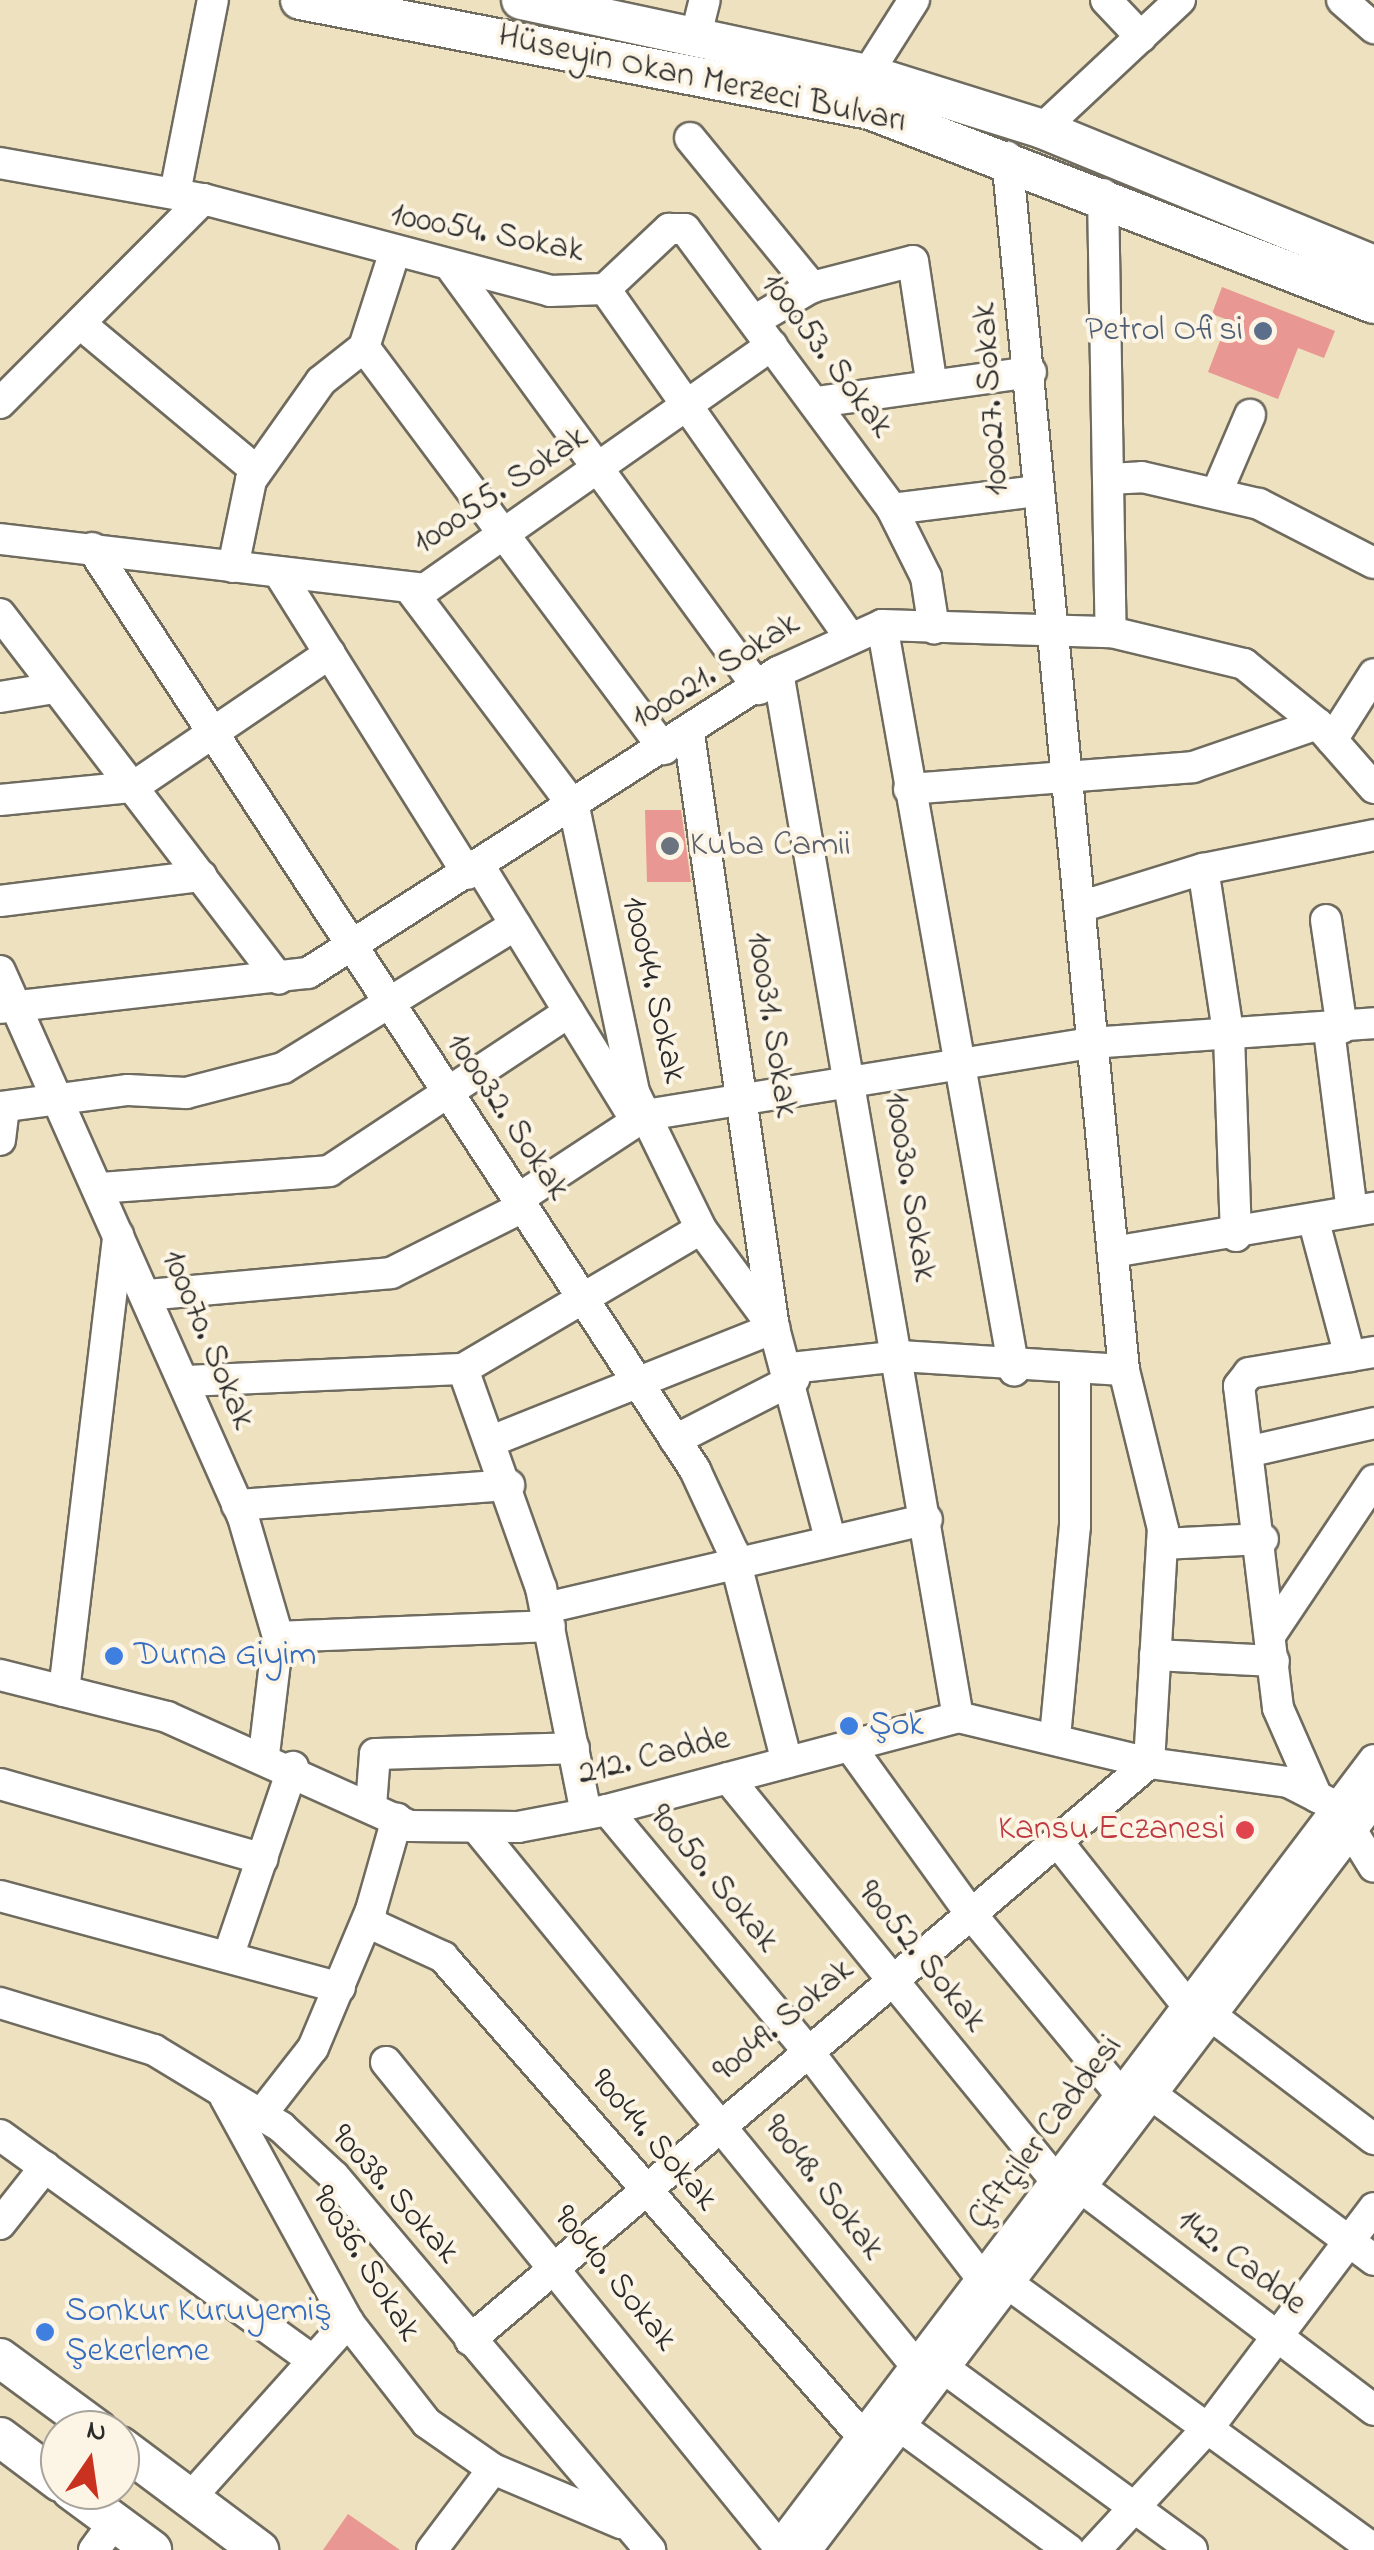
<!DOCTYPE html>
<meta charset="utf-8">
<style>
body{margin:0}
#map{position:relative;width:1374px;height:2550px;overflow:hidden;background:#eee1bf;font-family:"Indie Flower",sans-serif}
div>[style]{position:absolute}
.building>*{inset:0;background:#e89792}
.roads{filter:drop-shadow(2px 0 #6f6b5f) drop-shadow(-2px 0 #6f6b5f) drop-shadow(0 2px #6f6b5f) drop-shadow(0 -2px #6f6b5f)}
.minor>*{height:30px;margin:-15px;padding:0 15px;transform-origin:15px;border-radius:15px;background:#fff}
.major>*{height:38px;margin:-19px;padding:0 19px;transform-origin:19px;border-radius:19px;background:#fff}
.dots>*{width:28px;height:28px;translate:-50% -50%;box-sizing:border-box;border:5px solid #fcf5e5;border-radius:50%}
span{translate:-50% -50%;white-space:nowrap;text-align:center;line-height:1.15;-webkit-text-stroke:8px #fcf5e5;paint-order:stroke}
.street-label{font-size:35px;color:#2b2b2b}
.service-label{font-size:35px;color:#4e5e75}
.right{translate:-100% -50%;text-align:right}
.worship-label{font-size:35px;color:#5b616d}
.left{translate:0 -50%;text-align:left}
.shop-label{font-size:35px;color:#366cbe}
.health-label{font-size:35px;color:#be3a42}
.north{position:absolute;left:40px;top:2410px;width:100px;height:100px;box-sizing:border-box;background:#fcf5e5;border:2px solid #a8a49b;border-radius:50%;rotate:13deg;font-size:28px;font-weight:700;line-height:40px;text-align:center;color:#2b2b2b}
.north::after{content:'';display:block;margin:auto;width:35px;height:45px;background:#c8321e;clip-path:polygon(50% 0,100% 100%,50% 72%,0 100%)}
</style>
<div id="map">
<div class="building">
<i style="clip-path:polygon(1222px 287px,1335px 331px,1324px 358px,1298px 348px,1278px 399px,1208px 372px,1228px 320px,1212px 314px)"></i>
<i style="clip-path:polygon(645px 810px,681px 810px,691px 882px,647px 882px)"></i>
<i style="clip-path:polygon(348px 2514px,400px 2550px,323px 2550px)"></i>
</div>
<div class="roads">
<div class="minor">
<i style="left:1106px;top:0;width:51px;rotate:46.6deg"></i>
<i style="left:1342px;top:0;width:43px;rotate:41.2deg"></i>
<i style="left:696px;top:35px;width:36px;rotate:-76deg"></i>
<i style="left:867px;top:74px;width:88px;rotate:-57.6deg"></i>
<i style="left:1042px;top:129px;width:189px;rotate:-43.1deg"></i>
<i style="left:690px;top:138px;width:193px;rotate:50.7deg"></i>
<i style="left:0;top:163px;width:206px;rotate:10.1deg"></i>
<i style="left:203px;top:199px;width:359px;rotate:14.8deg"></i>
<i style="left:550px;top:291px;width:55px;rotate:-2.1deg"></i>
<i style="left:175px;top:193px;width:197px;rotate:-78.9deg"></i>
<i style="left:1103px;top:194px;width:438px;rotate:89deg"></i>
<i style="left:453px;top:270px;width:519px;rotate:53.86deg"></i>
<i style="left:605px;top:289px;width:88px;rotate:-43.2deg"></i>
<i style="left:669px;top:229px;width:16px"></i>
<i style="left:685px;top:229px;width:348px;rotate:53.5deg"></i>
<i style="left:892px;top:509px;width:76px;rotate:63.4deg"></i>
<i style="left:926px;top:577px;width:52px;rotate:81.1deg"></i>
<i style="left:605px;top:289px;width:424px;rotate:54.9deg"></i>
<i style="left:754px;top:321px;width:67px;rotate:-30.4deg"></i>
<i style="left:812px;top:287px;width:104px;rotate:-14.4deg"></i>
<i style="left:913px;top:261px;width:120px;rotate:81.4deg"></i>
<i style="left:83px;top:326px;width:226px;rotate:39.8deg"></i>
<i style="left:364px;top:347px;width:502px;rotate:53.27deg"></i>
<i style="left:817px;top:402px;width:216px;rotate:-8deg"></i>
<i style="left:0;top:403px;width:288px;rotate:-45.1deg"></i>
<i style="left:1108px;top:479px;width:34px;rotate:-3deg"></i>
<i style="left:1142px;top:477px;width:120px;rotate:13deg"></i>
<i style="left:1259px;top:504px;width:129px;rotate:27.2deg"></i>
<i style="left:1217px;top:492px;width:84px;rotate:-66.8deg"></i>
<i style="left:892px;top:509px;width:145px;rotate:-7.1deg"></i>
<i style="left:0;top:539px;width:428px;rotate:6.7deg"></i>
<i style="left:425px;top:589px;width:424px;rotate:-35.1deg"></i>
<i style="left:92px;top:548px;width:1102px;rotate:56.81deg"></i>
<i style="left:695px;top:1470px;width:90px;rotate:65.1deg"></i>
<i style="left:733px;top:1552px;width:217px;rotate:75.6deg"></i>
<i style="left:233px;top:567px;width:89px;rotate:-78.3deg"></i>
<i style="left:251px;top:480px;width:121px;rotate:-54.7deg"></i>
<i style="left:321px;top:381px;width:55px;rotate:-38.3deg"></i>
<i style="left:364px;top:347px;width:95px;rotate:-72.1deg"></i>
<i style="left:279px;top:573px;width:355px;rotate:57.9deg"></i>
<i style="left:410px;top:589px;width:273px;rotate:53deg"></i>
<i style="left:574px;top:807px;width:291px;rotate:78.1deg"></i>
<i style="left:634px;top:1092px;width:153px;rotate:63.9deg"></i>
<i style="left:701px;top:1229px;width:123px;rotate:53.6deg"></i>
<i style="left:774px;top:1328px;width:217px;rotate:75.1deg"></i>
<i style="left:0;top:614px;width:459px;rotate:52.6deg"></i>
<i style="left:882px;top:625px;width:757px;rotate:79.95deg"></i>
<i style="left:778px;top:672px;width:1060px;rotate:80.23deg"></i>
<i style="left:0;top:697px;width:55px;rotate:-9.5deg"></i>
<i style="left:1332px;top:740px;width:78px;rotate:-57.5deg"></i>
<i style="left:909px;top:789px;width:285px;rotate:-4.4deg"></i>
<i style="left:1193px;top:767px;width:132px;rotate:-19deg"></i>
<i style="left:0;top:800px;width:134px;rotate:-5.6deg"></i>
<i style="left:133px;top:787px;width:238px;rotate:-34.2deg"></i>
<i style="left:480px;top:867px;width:286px;rotate:58.4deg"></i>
<i style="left:0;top:901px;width:203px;rotate:-7.1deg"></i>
<i style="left:1080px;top:907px;width:129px;rotate:-17.2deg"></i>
<i style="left:1326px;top:920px;width:109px;rotate:81.6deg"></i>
<i style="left:0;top:971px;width:598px;rotate:66.01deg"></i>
<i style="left:243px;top:1517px;width:125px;rotate:73.7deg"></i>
<i style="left:278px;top:1637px;width:119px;rotate:96.8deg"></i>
<i style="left:0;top:1008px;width:310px;rotate:-6.5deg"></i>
<i style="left:308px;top:973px;width:558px;rotate:-32.64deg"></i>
<i style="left:778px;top:672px;width:114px;rotate:-24.3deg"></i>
<i style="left:882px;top:625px;width:229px;rotate:1.8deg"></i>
<i style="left:1111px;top:632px;width:137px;rotate:13.5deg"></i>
<i style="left:1244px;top:664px;width:95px;rotate:39deg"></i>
<i style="left:1318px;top:724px;width:85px;rotate:48.8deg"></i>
<i style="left:1329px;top:1030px;width:182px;rotate:82.8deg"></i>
<i style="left:0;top:1107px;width:129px;rotate:-7.6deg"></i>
<i style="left:128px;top:1090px;width:58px;rotate:3deg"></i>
<i style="left:186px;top:1093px;width:100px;rotate:-14.5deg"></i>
<i style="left:283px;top:1068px;width:273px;rotate:-31.6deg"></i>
<i style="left:0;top:1140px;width:33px;rotate:-83deg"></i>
<i style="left:99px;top:1188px;width:231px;rotate:-4.2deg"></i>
<i style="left:329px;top:1171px;width:288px;rotate:-33.5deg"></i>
<i style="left:518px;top:1199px;width:153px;rotate:-33.3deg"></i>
<i style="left:646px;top:1115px;width:451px;rotate:-9.2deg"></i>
<i style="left:1091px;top:1043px;width:284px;rotate:-4deg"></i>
<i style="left:1314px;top:1222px;width:139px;rotate:75deg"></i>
<i style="left:1236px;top:1236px;width:198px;rotate:-92deg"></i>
<i style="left:1229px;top:1038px;width:171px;rotate:-98.7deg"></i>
<i style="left:1203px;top:869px;width:174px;rotate:-11.2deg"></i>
<i style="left:1113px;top:1252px;width:265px;rotate:-9.6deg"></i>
<i style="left:146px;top:1295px;width:246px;rotate:-5.1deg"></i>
<i style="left:391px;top:1273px;width:148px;rotate:-26.6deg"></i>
<i style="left:791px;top:1368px;width:109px;rotate:-6.3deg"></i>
<i style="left:899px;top:1356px;width:225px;rotate:3.6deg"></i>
<i style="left:463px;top:1369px;width:232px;rotate:70.4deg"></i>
<i style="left:541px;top:1588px;width:230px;rotate:78.7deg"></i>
<i style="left:184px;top:1381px;width:279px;rotate:-2.5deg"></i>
<i style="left:463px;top:1369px;width:276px;rotate:-30.5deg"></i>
<i style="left:494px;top:1440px;width:302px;rotate:-21.8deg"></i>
<i style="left:774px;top:1328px;width:601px;rotate:-98.13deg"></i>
<i style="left:675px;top:1440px;width:134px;rotate:-27.1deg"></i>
<i style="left:1251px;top:1451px;width:126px;rotate:-12.8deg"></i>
<i style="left:237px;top:1505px;width:273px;rotate:-4.2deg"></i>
<i style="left:1162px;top:1544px;width:101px;rotate:-2.8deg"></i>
<i style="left:546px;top:1608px;width:391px;rotate:-13.1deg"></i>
<i style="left:1271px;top:1634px;width:185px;rotate:-56.2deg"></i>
<i style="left:278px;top:1637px;width:272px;rotate:-2.3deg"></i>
<i style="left:1155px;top:1655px;width:119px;rotate:2.9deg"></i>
<i style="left:0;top:1675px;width:172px;rotate:14.1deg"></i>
<i style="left:167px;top:1717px;width:266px;rotate:24.2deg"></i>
<i style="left:410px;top:1826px;width:108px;rotate:0.5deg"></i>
<i style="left:518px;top:1827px;width:91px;rotate:-10.8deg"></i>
<i style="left:607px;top:1810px;width:363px;rotate:-14.8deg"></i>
<i style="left:958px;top:1717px;width:196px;rotate:13.5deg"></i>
<i style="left:1149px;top:1763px;width:140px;rotate:7.8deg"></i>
<i style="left:1288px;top:1782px;width:55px;rotate:27deg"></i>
<i style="left:1337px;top:1807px;width:70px;rotate:58.3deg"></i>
<i style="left:64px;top:1691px;width:459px;rotate:-83.2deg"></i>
<i style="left:1055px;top:1737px;width:212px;rotate:-84.6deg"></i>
<i style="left:1075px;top:1526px;width:153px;rotate:-90deg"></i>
<i style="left:849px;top:1745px;width:208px;rotate:54.2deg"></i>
<i style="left:971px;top:1914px;width:236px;rotate:50.3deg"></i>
<i style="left:728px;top:1778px;width:521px;rotate:50.84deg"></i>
<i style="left:0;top:1784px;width:273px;rotate:15.9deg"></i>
<i style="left:1317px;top:1797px;width:97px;rotate:-113.7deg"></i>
<i style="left:1278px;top:1708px;width:324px;rotate:-96.9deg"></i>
<i style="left:1239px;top:1386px;width:16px;rotate:-52deg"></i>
<i style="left:1249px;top:1373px;width:127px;rotate:-9.5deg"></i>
<i style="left:371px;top:1806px;width:52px;rotate:-85.6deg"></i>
<i style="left:375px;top:1754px;width:199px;rotate:-1.7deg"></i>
<i style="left:607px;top:1810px;width:314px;rotate:50.2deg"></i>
<i style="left:808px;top:2051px;width:288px;rotate:52.6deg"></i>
<i style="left:476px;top:1827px;width:697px;rotate:50.76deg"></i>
<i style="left:1057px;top:1841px;width:211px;rotate:51.6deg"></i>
<i style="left:0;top:1896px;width:352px;rotate:15.1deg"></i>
<i style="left:367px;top:1922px;width:84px;rotate:24.7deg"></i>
<i style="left:443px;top:1957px;width:638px;rotate:48.81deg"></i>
<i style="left:228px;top:1957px;width:201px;rotate:-71.1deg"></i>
<i style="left:0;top:2003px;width:161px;rotate:17deg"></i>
<i style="left:154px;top:2050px;width:149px;rotate:31.2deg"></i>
<i style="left:281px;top:2127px;width:72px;rotate:42.8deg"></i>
<i style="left:334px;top:2176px;width:490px;rotate:49.8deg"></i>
<i style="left:1213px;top:2017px;width:202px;rotate:37.2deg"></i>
<i style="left:386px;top:2062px;width:624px;rotate:50.98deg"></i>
<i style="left:1140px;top:2086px;width:292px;rotate:36.6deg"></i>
<i style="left:225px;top:2097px;width:256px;rotate:61.3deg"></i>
<i style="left:348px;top:2322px;width:128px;rotate:52deg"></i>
<i style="left:427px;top:2423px;width:80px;rotate:34.9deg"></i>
<i style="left:493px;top:2469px;width:139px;rotate:22.9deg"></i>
<i style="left:260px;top:2116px;width:86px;rotate:-52.1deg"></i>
<i style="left:313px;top:2048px;width:150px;rotate:-67.2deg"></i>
<i style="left:371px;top:1910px;width:95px;rotate:-74.1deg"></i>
<i style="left:0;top:2135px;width:385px;rotate:35.8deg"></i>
<i style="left:1070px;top:2179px;width:382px;rotate:37.2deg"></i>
<i style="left:0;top:2224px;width:73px;rotate:-51.7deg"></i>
<i style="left:1010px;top:2285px;width:450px;rotate:36deg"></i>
<i style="left:470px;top:2340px;width:891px;rotate:-40.36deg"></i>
<i style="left:1149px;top:1763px;width:234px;rotate:-86.6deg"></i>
<i style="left:1163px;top:1529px;width:164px;rotate:-103.8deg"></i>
<i style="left:1124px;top:1370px;width:1219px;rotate:-95.51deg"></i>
<i style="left:945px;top:2369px;width:306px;rotate:36.2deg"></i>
<i style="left:901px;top:2427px;width:208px;rotate:36.2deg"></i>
<i style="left:190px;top:2498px;width:237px;rotate:-48.1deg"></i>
<i style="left:94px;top:2550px;width:34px;rotate:-54deg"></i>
<i style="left:432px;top:2550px;width:101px;rotate:-53deg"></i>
<i style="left:777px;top:2550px;width:990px;rotate:-52.92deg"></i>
<i style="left:806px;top:2550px;width:941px;rotate:-52.86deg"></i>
<i style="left:1095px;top:2550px;width:173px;rotate:-47.3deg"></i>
<i style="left:1212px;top:2423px;width:269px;rotate:-53deg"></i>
</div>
<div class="major">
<i style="left:300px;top:0;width:581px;rotate:10.92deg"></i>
<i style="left:870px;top:110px;width:540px;rotate:21.05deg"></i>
<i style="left:521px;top:0;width:354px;rotate:12.1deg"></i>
<i style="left:867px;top:74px;width:183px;rotate:17.4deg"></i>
<i style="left:1042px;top:129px;width:359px;rotate:22.3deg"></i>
<i style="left:0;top:2358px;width:122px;rotate:36.3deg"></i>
<i style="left:0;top:2437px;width:75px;rotate:36.9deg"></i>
<i style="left:120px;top:2446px;width:174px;rotate:36.8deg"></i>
<i style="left:71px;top:2490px;width:101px;rotate:36.5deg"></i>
</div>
</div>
<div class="dots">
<i style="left:1263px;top:331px;background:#5c6f8a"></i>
<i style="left:670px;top:846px;background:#6b7280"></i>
<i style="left:114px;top:1656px;background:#3f7fe0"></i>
<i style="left:849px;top:1726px;background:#3f7fe0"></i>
<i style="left:1245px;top:1830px;background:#e0444e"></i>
<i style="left:45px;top:2332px;background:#3f7fe0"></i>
</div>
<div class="street-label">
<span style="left:702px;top:80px;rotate:12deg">Hüseyin Okan Merzeci Bulvarı</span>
<span style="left:487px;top:234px;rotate:11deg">100054. Sokak</span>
<span style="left:826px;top:356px;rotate:53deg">100053. Sokak</span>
<span style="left:992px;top:399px;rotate:-94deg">100027. Sokak</span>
<span style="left:501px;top:491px;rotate:-34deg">100055. Sokak</span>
<span style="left:716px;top:672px;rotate:-32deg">100021. Sokak</span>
<span style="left:653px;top:990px;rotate:77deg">100044. Sokak</span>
<span style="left:771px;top:1025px;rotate:81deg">100031. Sokak</span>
<span style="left:507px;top:1117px;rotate:56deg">100032. Sokak</span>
<span style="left:909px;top:1187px;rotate:81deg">100030. Sokak</span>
<span style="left:207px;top:1340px;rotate:67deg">100070. Sokak</span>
<span style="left:654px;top:1757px;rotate:-14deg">212. Cadde</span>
<span style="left:713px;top:1879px;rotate:50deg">90050. Sokak</span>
<span style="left:921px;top:1957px;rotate:51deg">90052. Sokak</span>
<span style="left:784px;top:2021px;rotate:-40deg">90049. Sokak</span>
<span style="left:1046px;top:2133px;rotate:-53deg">Çiftçiler Caddesi</span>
<span style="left:653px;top:2141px;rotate:49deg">90044. Sokak</span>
<span style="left:823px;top:2188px;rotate:52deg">90048. Sokak</span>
<span style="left:394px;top:2195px;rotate:48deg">90038. Sokak</span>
<span style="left:1241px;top:2263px;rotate:37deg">142. Cadde</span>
<span style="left:365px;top:2264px;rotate:58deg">90036. Sokak</span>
<span style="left:614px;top:2279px;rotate:51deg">90040. Sokak</span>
</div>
<div class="service-label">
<span class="right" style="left:1243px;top:331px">Petrol Ofisi</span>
</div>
<div class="worship-label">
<span class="left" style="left:690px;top:846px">Kuba Camii</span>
</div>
<div class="shop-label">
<span class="left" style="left:134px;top:1656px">Durna Giyim</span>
<span class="left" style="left:869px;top:1726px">Şok</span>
<span class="left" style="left:65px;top:2332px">Sonkur Kuruyemiş<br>Şekerleme</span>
</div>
<div class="health-label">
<span class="right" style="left:1225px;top:1830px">Kansu Eczanesi</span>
</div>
<div class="north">N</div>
</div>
